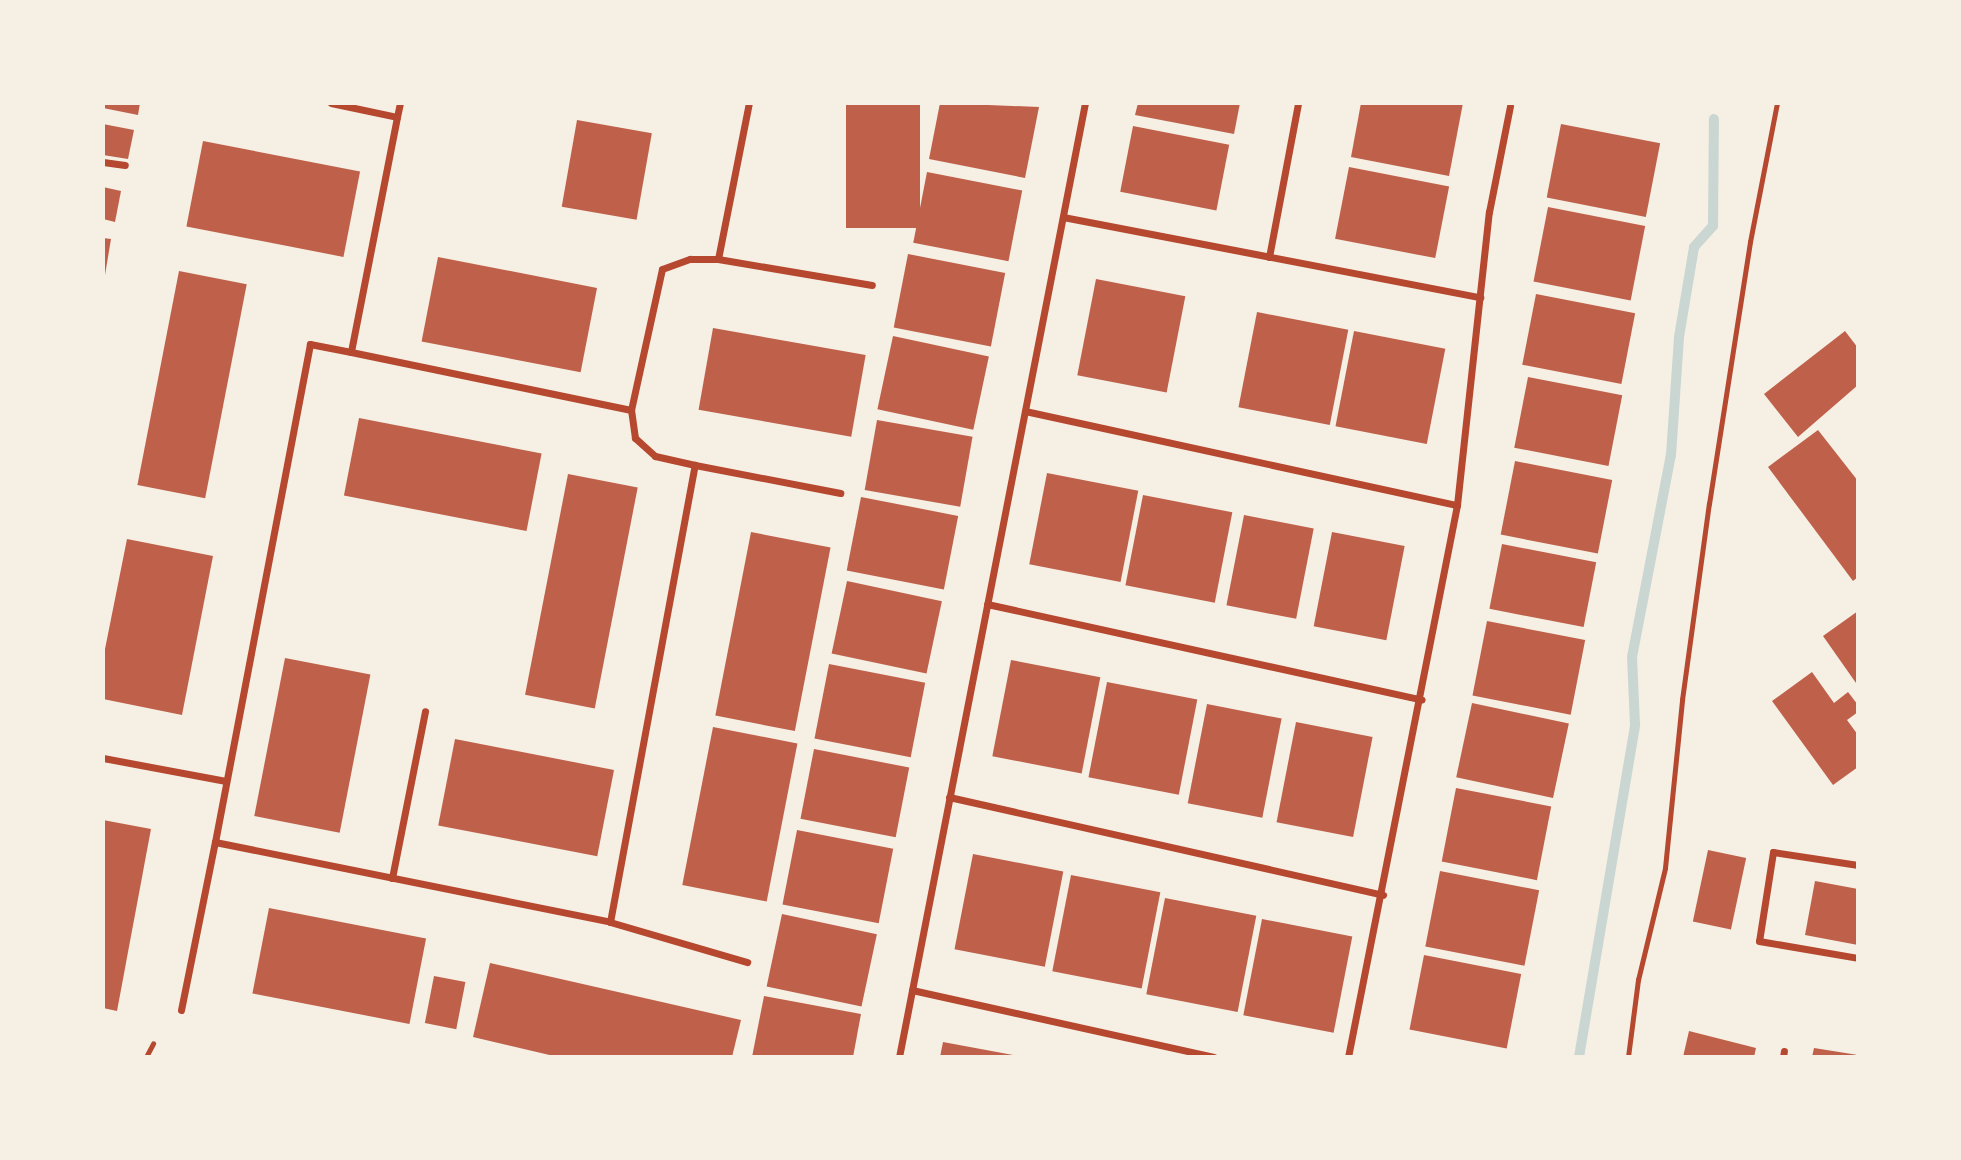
<!DOCTYPE html>
<style>
body{margin:0}
#map{position:relative;width:1961px;height:1160px;overflow:hidden;background:#f6efe4;font-family:"Fira Sans Condensed",sans-serif}
div>[style]{position:absolute}
.stream>*{height:10px;margin:-5px;padding:0 5px;transform-origin:5px;border-radius:5px;background:#c9d6d2}
.building>*{inset:0;background:#bf614a;transform-origin:0 0}
.path>*{height:4.5px;margin:-2.25px;padding:0 2.25px;transform-origin:2.25px;border-radius:2.25px;background:#b5482f}
.minor>*{height:7px;margin:-3.5px;padding:0 3.5px;transform-origin:3.5px;border-radius:3.5px;background:#b5482f}
span{translate:-50% -50%;white-space:nowrap;text-align:center;line-height:1.15;-webkit-text-stroke:5px #f6efe4;paint-order:stroke}
.frame{position:absolute;inset:0;border:105px solid #f6efe4;pointer-events:none}
</style>
<div id="map">
<div class="stream">
<i style="left:1579px;top:1057px;width:337px;rotate:-80.4deg"></i>
<i style="left:1635px;top:725px;width:68px;rotate:-92.5deg"></i>
<i style="left:1632px;top:657px;width:206px;rotate:-79.1deg"></i>
<i style="left:1671px;top:455px;width:118px;rotate:-86.1deg"></i>
<i style="left:1679px;top:337px;width:91px;rotate:-80.5deg"></i>
<i style="left:1694px;top:247px;width:28px;rotate:-48deg"></i>
<i style="left:1713px;top:226px;width:107px;rotate:-89.5deg"></i>
</div>
<div class="building">
<i style="clip-path:polygon(103px 103px,140px 103px,138px 115px,103px 108px)"></i>
<i style="left:846px;top:103px;width:74px;height:125px"></i>
<i style="clip-path:polygon(940px 103px,1039px 107px,1025px 178px,929px 159px)"></i>
<i style="clip-path:polygon(1138px 103px,1240px 103px,1234px 134px,1135px 115px)"></i>
<i style="clip-path:polygon(1361px 103px,1463px 103px,1449px 176px,1351px 157px)"></i>
<i style="left:577px;top:120px;width:76px;height:88px;rotate:10deg"></i>
<i style="clip-path:polygon(103px 124px,134px 130px,128px 159px,103px 155px)"></i>
<i style="left:1561px;top:124px;width:101px;height:75px;rotate:11deg"></i>
<i style="left:1133px;top:126px;width:98px;height:67px;rotate:11deg"></i>
<i style="left:203px;top:141px;width:160px;height:87px;rotate:11deg"></i>
<i style="left:1349px;top:167px;width:102px;height:73px;rotate:11deg"></i>
<i style="left:927px;top:172px;width:97px;height:72px;rotate:11deg"></i>
<i style="clip-path:polygon(103px 187px,121px 191px,115px 222px,103px 219px)"></i>
<i style="left:1548px;top:207px;width:99px;height:76px;rotate:11deg"></i>
<i style="clip-path:polygon(103px 238px,111px 239px,105px 275px,103px 275px)"></i>
<i style="left:908px;top:254px;width:99px;height:75px;rotate:11deg"></i>
<i style="left:438px;top:257px;width:162px;height:86px;rotate:11deg"></i>
<i style="left:179px;top:271px;width:69px;height:218px;rotate:11deg"></i>
<i style="left:1096px;top:279px;width:91px;height:98px;rotate:11deg"></i>
<i style="left:1536px;top:294px;width:101px;height:72px;rotate:11deg"></i>
<i style="left:1257px;top:312px;width:93px;height:97px;rotate:11deg"></i>
<i style="left:713px;top:328px;width:155px;height:83px;rotate:10deg"></i>
<i style="left:1354px;top:331px;width:93px;height:97px;rotate:11deg"></i>
<i style="clip-path:polygon(1845px 331px,1858px 348px,1858px 385px,1798px 437px,1764px 394px)"></i>
<i style="left:893px;top:336px;width:98px;height:75px;rotate:12deg"></i>
<i style="left:1528px;top:377px;width:96px;height:72px;rotate:11deg"></i>
<i style="left:359px;top:418px;width:186px;height:79px;rotate:11deg"></i>
<i style="left:877px;top:420px;width:97px;height:71px;rotate:10deg"></i>
<i style="clip-path:polygon(1818px 430px,1858px 481px,1858px 577px,1853px 581px,1768px 467px)"></i>
<i style="left:1515px;top:461px;width:99px;height:75px;rotate:11deg"></i>
<i style="left:1047px;top:473px;width:93px;height:93px;rotate:11deg"></i>
<i style="left:568px;top:474px;width:71px;height:225px;rotate:11deg"></i>
<i style="left:1143px;top:495px;width:91px;height:92px;rotate:11deg"></i>
<i style="left:861px;top:497px;width:99px;height:75px;rotate:11deg"></i>
<i style="left:1244px;top:515px;width:71px;height:92px;rotate:11deg"></i>
<i style="left:751px;top:532px;width:81px;height:187px;rotate:11deg"></i>
<i style="left:1332px;top:532px;width:74px;height:96px;rotate:11deg"></i>
<i style="clip-path:polygon(127px 539px,213px 556px,182px 715px,103px 699px,103px 659px)"></i>
<i style="left:1502px;top:544px;width:96px;height:66px;rotate:11deg"></i>
<i style="left:847px;top:581px;width:97px;height:74px;rotate:12deg"></i>
<i style="clip-path:polygon(1858px 611px,1858px 682px,1856px 683px,1823px 636px)"></i>
<i style="left:1487px;top:621px;width:100px;height:76px;rotate:11deg"></i>
<i style="left:285px;top:658px;width:87px;height:161px;rotate:11deg"></i>
<i style="left:1011px;top:660px;width:91px;height:98px;rotate:11deg"></i>
<i style="left:829px;top:664px;width:98px;height:76px;rotate:11deg"></i>
<i style="clip-path:polygon(1812px 672px,1834px 703px,1848px 692px,1858px 705px,1858px 712px,1847px 720px,1858px 735px,1858px 767px,1833px 785px,1772px 701px)"></i>
<i style="left:1107px;top:682px;width:92px;height:97px;rotate:11deg"></i>
<i style="left:1472px;top:703px;width:99px;height:76px;rotate:12deg"></i>
<i style="left:1207px;top:704px;width:76px;height:101px;rotate:11deg"></i>
<i style="left:1296px;top:722px;width:78px;height:102px;rotate:11deg"></i>
<i style="left:713px;top:727px;width:86px;height:161px;rotate:11deg"></i>
<i style="left:455px;top:739px;width:162px;height:88px;rotate:11deg"></i>
<i style="left:814px;top:749px;width:97px;height:71px;rotate:11deg"></i>
<i style="left:1456px;top:788px;width:97px;height:75px;rotate:11deg"></i>
<i style="clip-path:polygon(103px 820px,151px 829px,117px 1011px,103px 1008px)"></i>
<i style="left:797px;top:830px;width:98px;height:76px;rotate:11deg"></i>
<i style="left:1708px;top:850px;width:39px;height:73px;rotate:12deg"></i>
<i style="left:973px;top:854px;width:92px;height:97px;rotate:11deg"></i>
<i style="left:1440px;top:871px;width:101px;height:77px;rotate:11deg"></i>
<i style="left:1071px;top:875px;width:91px;height:98px;rotate:11deg"></i>
<i style="clip-path:polygon(1815px 881px,1858px 889px,1858px 945px,1805px 935px)"></i>
<i style="left:1165px;top:898px;width:93px;height:98px;rotate:11deg"></i>
<i style="left:269px;top:908px;width:160px;height:87px;rotate:11deg"></i>
<i style="left:782px;top:914px;width:97px;height:74px;rotate:12deg"></i>
<i style="left:1262px;top:919px;width:92px;height:98px;rotate:11deg"></i>
<i style="left:1424px;top:955px;width:99px;height:76px;rotate:11deg"></i>
<i style="clip-path:polygon(490px 963px,741px 1020px,732px 1057px,558px 1057px,473px 1037px)"></i>
<i style="left:434px;top:976px;width:32px;height:48px;rotate:11deg"></i>
<i style="clip-path:polygon(764px 996px,861px 1014px,853px 1057px,752px 1057px)"></i>
<i style="clip-path:polygon(1689px 1031px,1756px 1048px,1754px 1057px,1683px 1057px)"></i>
<i style="clip-path:polygon(943px 1042px,1013px 1055px,1013px 1057px,940px 1057px)"></i>
<i style="clip-path:polygon(1814px 1048px,1858px 1055px,1858px 1057px,1812px 1057px)"></i>
</div>
<div class="path">
<i style="left:146px;top:1057px;width:15px;rotate:-62deg"></i>
<i style="left:1628px;top:1057px;width:78px;rotate:-82.6deg"></i>
<i style="left:1638px;top:980px;width:115px;rotate:-76.4deg"></i>
<i style="left:1665px;top:868px;width:169px;rotate:-84.2deg"></i>
<i style="left:1682px;top:700px;width:198px;rotate:-82.2deg"></i>
<i style="left:1709px;top:504px;width:265px;rotate:-81.1deg"></i>
<i style="left:1750px;top:242px;width:142px;rotate:-79deg"></i>
</div>
<div class="minor">
<i style="left:331px;top:103px;width:67px;rotate:12deg"></i>
<i style="left:397px;top:117px;width:239px;rotate:101.1deg"></i>
<i style="left:351px;top:352px;width:42px;rotate:-169deg"></i>
<i style="left:310px;top:344px;width:507px;rotate:100.8deg"></i>
<i style="left:215px;top:842px;width:403px;rotate:11.4deg"></i>
<i style="left:610px;top:922px;width:465px;rotate:-79.5deg"></i>
<i style="left:695px;top:465px;width:41px;rotate:-167.3deg"></i>
<i style="left:655px;top:456px;width:27px;rotate:-138deg"></i>
<i style="left:635px;top:438px;width:28px;rotate:-98deg"></i>
<i style="left:631px;top:410px;width:144px;rotate:-77.6deg"></i>
<i style="left:662px;top:269px;width:30px;rotate:-20deg"></i>
<i style="left:690px;top:259px;width:28px"></i>
<i style="left:718px;top:259px;width:159px;rotate:-78.8deg"></i>
<i style="left:397px;top:117px;width:14px;rotate:-78deg"></i>
<i style="left:103px;top:162px;width:22px;rotate:8deg"></i>
<i style="left:1063px;top:217px;width:425px;rotate:10.9deg"></i>
<i style="left:1269px;top:257px;width:157px;rotate:-79.3deg"></i>
<i style="left:718px;top:259px;width:156px;rotate:9.6deg"></i>
<i style="left:351px;top:352px;width:286px;rotate:11.7deg"></i>
<i style="left:1025px;top:411px;width:442px;rotate:12.3deg"></i>
<i style="left:695px;top:465px;width:148px;rotate:10.9deg"></i>
<i style="left:987px;top:604px;width:445px;rotate:12.4deg"></i>
<i style="left:103px;top:758px;width:125px;rotate:10.6deg"></i>
<i style="left:949px;top:797px;width:445px;rotate:12.7deg"></i>
<i style="left:1858px;top:865px;width:86px;rotate:-171.3deg"></i>
<i style="left:1773px;top:852px;width:90px;rotate:98.9deg"></i>
<i style="left:1759px;top:941px;width:100px;rotate:9.7deg"></i>
<i style="left:392px;top:878px;width:170px;rotate:-78.8deg"></i>
<i style="left:610px;top:922px;width:143px;rotate:16.3deg"></i>
<i style="left:912px;top:990px;width:309px;rotate:12.5deg"></i>
<i style="left:181px;top:1010px;width:171px;rotate:-78.6deg"></i>
<i style="left:899px;top:1057px;width:972px;rotate:-78.97deg"></i>
<i style="left:1348px;top:1057px;width:563px;rotate:-78.83deg"></i>
<i style="left:1457px;top:505px;width:295px;rotate:-83.8deg"></i>
<i style="left:1489px;top:212px;width:108px;rotate:-78.8deg"></i>
<i style="left:1783px;top:1057px;width:6px;rotate:-81deg"></i>
</div>
<div class="frame"></div>
</div>
